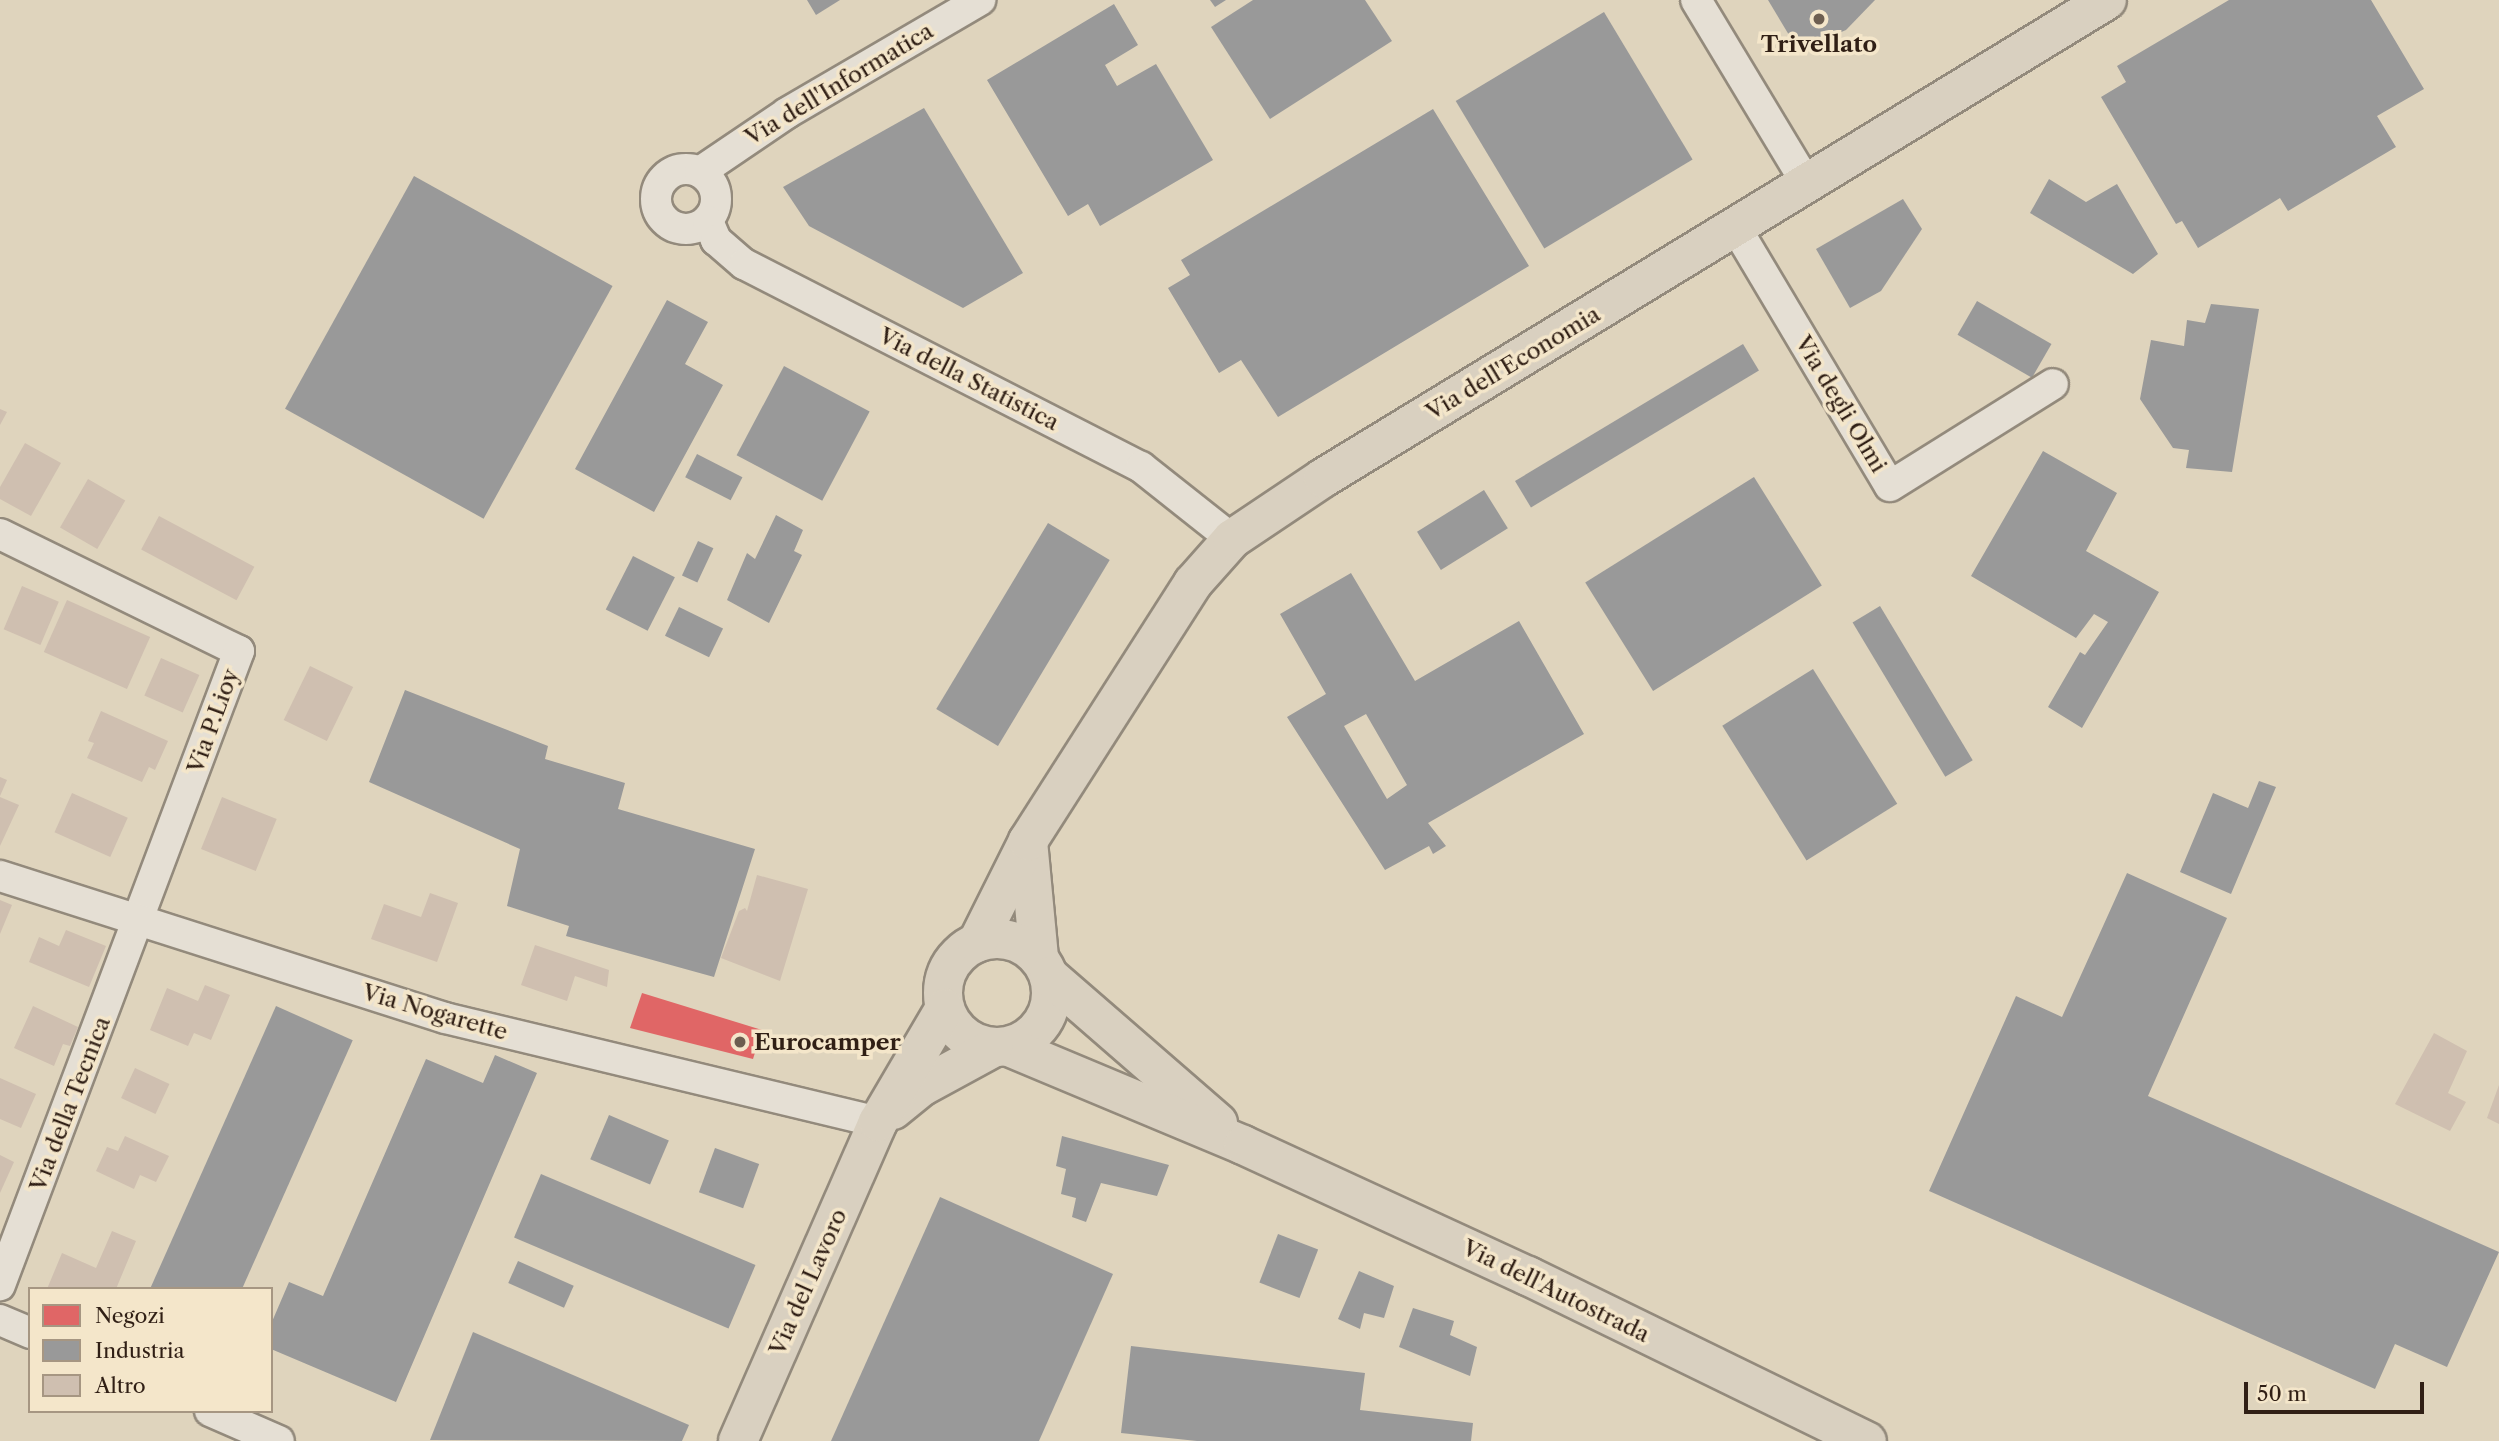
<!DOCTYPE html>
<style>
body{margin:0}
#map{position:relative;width:2499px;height:1441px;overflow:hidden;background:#dfd4bd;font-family:"Libre Caslon Text",serif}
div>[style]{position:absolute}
.shops>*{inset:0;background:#e06666}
.industry>*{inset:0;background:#999;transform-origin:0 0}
.building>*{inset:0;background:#cfbfb0;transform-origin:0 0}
.roads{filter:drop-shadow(2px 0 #938a7c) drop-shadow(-2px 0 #938a7c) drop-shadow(0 2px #938a7c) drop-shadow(0 -2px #938a7c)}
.minor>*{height:30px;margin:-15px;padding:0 15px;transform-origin:15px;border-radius:15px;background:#e5dfd4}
.minor>.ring{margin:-15px;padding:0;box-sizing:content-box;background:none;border:30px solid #e5dfd4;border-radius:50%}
.major>*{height:38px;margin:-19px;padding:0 19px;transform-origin:19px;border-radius:19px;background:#d9d0c0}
.major>.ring{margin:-19px;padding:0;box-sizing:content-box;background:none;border:38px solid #d9d0c0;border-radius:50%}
.dots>*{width:19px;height:19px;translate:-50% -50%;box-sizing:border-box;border:4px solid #f4e6ca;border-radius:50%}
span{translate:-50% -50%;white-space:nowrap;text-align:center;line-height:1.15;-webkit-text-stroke:7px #f4e6ca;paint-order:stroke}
.poi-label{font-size:23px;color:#301f15;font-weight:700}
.left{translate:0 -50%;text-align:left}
.street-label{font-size:23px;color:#301f15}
.legend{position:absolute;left:28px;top:1287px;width:245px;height:126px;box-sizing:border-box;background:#f4e6ca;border:2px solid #a69682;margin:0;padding:9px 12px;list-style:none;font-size:21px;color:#301f15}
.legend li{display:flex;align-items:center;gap:14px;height:35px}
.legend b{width:35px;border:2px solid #a69682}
.scale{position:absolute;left:2244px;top:1382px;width:180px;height:32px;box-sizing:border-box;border:4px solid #301f15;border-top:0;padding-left:9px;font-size:21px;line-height:24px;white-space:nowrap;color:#301f15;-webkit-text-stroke:5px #f4e6ca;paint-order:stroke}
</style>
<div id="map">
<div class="shops">
<i style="clip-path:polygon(642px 993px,762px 1030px,753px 1059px,630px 1028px)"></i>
</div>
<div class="industry">
<i style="clip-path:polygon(807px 0,840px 0,816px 15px)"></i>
<i style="clip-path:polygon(1210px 0,1226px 0,1215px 7px)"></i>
<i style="clip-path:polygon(1253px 0,1365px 0,1392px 41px,1270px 119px,1211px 27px)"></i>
<i style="clip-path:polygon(1768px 0,1875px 0,1846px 30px,1813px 44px,1792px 40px)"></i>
<i style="clip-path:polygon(2229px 0,2371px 0,2424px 89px,2377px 116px,2396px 147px,2288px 211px,2280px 198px,2198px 248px,2182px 221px,2176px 224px,2101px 97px,2126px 82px,2117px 66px)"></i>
<i style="clip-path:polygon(1114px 4px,1138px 45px,1105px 65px,1117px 86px,1156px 64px,1213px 160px,1100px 226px,1088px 204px,1068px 216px,987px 80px)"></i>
<i style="left:1604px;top:12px;width:172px;height:173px;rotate:59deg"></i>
<i style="clip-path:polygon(924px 108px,1023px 273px,963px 308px,809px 226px,783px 187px)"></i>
<i style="clip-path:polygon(1433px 109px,1529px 266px,1278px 417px,1241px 360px,1219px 373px,1168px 288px,1190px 275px,1181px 260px)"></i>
<i style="left:414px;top:176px;width:227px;height:266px;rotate:29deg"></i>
<i style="clip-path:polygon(2049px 179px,2086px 202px,2117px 184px,2158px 254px,2133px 274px,2030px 213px)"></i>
<i style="clip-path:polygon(1903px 199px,1922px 229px,1881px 291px,1850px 308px,1816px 249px)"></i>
<i style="clip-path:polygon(667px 300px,708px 322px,685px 364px,723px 385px,654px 512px,575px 469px)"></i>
<i style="left:1977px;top:301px;width:86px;height:39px;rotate:30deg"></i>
<i style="clip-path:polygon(2211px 304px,2259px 309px,2232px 472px,2186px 468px,2189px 450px,2173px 448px,2140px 399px,2151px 340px,2184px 346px,2187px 320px,2205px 323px)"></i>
<i style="left:1743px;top:344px;width:31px;height:266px;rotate:59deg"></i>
<i style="left:784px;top:366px;width:97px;height:101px;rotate:28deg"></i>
<i style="clip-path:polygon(2043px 451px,2117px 493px,2086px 551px,2159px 592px,2082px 728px,2048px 707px,2080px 652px,2085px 655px,2108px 622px,2094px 614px,2076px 638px,1971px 576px)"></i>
<i style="left:697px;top:454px;width:51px;height:26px;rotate:27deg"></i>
<i style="left:1754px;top:477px;width:128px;height:199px;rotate:58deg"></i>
<i style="left:1484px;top:490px;width:45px;height:79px;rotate:58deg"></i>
<i style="clip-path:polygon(776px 515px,803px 530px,794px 551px,802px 555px,769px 623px,727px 600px,747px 553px,755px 559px)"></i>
<i style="left:1048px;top:523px;width:72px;height:217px;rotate:31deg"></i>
<i style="left:698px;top:541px;width:17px;height:38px;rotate:25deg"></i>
<i style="left:633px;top:556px;width:47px;height:60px;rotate:27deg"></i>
<i style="clip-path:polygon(evenodd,1351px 573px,1415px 681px,1519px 621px,1584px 734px,1428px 823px,1446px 846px,1433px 854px,1429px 846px,1385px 870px,1287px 717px,1326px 694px,1280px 614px,1351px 573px,1366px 714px,1407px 785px,1387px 799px,1344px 726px,1366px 714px)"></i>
<i style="left:1880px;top:606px;width:180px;height:32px;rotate:59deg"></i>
<i style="left:679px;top:607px;width:49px;height:32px;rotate:26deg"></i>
<i style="left:1813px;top:669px;width:159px;height:107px;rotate:58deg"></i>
<i style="clip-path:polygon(405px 690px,548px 746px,545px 759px,625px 783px,618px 809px,755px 849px,714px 977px,566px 936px,569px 926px,507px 906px,520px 849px,369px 782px)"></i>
<i style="clip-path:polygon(2259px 781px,2276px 787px,2231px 894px,2180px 872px,2213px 793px,2248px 808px)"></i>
<i style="clip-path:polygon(2127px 873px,2227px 918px,2148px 1096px,2499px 1252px,2447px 1367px,2395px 1344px,2375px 1389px,1929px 1191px,2016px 996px,2062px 1017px)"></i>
<i style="left:276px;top:1006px;width:84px;height:309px;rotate:24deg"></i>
<i style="clip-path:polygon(495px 1055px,537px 1073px,396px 1402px,271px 1349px,271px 1324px,289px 1282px,323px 1296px,426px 1059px,483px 1083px)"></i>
<i style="left:609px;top:1115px;width:65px;height:48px;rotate:23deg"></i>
<i style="clip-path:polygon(1062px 1136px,1169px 1165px,1157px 1196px,1101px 1183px,1086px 1222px,1072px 1217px,1076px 1198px,1061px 1194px,1066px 1169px,1056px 1166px)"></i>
<i style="left:715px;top:1148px;width:47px;height:47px;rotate:20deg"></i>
<i style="left:541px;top:1174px;width:233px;height:69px;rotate:23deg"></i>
<i style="clip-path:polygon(940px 1197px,1113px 1274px,1039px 1441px,831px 1441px)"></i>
<i style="left:1278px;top:1234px;width:43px;height:52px;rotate:21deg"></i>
<i style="left:518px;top:1261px;width:61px;height:24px;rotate:24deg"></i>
<i style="clip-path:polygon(1359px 1271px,1394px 1286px,1384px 1318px,1364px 1313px,1360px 1329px,1338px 1319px)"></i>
<i style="clip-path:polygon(1413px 1308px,1454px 1321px,1450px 1335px,1477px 1347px,1470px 1376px,1399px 1347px)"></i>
<i style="clip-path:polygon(473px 1332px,689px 1425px,682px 1441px,430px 1440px)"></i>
<i style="clip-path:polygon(1131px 1346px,1365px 1373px,1360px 1410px,1473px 1423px,1471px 1441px,1197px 1441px,1121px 1433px)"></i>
</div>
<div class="building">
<i style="clip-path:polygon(0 409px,7px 412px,0 425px)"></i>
<i style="clip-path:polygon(25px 443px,61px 463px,31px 516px,0 499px,0 487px)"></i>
<i style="left:88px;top:479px;width:43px;height:56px;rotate:30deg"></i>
<i style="left:159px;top:516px;width:108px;height:38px;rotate:28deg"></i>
<i style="left:22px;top:586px;width:40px;height:47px;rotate:23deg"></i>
<i style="left:67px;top:600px;width:91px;height:57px;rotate:24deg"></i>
<i style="left:161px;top:658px;width:42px;height:41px;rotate:24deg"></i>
<i style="left:310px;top:666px;width:48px;height:60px;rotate:26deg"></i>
<i style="clip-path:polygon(101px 711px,168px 741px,155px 770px,149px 767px,142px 782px,87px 758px,94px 743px,88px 741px)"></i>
<i style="clip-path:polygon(0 777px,7px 780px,0 796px)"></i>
<i style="left:72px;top:793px;width:61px;height:43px;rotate:24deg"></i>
<i style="clip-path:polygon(0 797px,19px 805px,0 846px)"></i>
<i style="left:222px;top:797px;width:59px;height:56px;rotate:22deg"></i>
<i style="clip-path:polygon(757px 875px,808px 889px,780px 981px,721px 958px,739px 911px,745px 908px,747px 911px)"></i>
<i style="clip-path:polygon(430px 893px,458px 903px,437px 962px,371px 939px,384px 904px,421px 917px)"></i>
<i style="clip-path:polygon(0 900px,12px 905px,0 934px)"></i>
<i style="clip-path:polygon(66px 930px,106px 946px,89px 987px,29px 962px,39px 937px,59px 946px)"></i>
<i style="clip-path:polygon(535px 945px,609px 970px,607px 987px,575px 976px,567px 1001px,521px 985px)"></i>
<i style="clip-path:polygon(205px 985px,230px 995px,211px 1040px,194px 1033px,188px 1046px,150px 1030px,167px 988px,198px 1001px)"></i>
<i style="clip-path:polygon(33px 1006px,78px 1027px,70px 1046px,63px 1044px,54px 1066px,14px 1048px)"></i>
<i style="clip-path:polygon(2434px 1033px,2467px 1051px,2448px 1093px,2466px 1102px,2450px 1131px,2395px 1104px)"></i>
<i style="left:135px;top:1068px;width:38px;height:33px;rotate:25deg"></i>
<i style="clip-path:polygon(0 1078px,36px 1094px,21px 1128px,0 1119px)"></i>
<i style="clip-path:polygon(2499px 1085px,2499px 1124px,2487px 1118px)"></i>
<i style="clip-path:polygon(125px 1136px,169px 1156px,156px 1182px,140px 1175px,134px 1189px,96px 1171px,107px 1147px,118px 1151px)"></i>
<i style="clip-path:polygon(0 1155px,14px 1162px,0 1193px)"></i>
<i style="clip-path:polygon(112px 1231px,136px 1241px,116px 1289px,47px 1289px,62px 1253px,96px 1268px)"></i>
</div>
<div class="roads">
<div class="minor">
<i style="left:1696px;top:0;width:215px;rotate:58.9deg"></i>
<i class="ring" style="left:656px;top:169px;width:30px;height:30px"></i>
<i style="left:700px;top:172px;width:105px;rotate:-34.1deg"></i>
<i style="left:787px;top:113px;width:224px;rotate:-30.3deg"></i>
<i style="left:708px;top:221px;width:21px;rotate:67deg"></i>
<i style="left:716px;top:240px;width:37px;rotate:41deg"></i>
<i style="left:744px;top:264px;width:446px;rotate:27.1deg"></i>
<i style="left:1141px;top:467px;width:116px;rotate:38.4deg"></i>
<i style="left:1736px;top:228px;width:300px;rotate:59.2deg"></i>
<i style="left:1890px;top:486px;width:192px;rotate:-32deg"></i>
<i style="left:0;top:534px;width:266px;rotate:26.1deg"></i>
<i style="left:239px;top:651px;width:678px;rotate:110.66deg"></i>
<i style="left:0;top:876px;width:467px;rotate:17.7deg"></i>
<i style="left:445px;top:1018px;width:445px;rotate:13.5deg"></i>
<i style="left:0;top:1320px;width:33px;rotate:23deg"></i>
<i style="left:210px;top:1411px;width:75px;rotate:23.5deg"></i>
</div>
<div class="major">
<i style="left:1028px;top:841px;width:118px;rotate:84.6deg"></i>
<i class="ring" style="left:943px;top:939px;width:70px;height:70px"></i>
<i style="left:977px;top:943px;width:114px;rotate:-63.4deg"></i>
<i style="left:1028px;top:841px;width:306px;rotate:-57.4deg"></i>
<i style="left:1193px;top:583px;width:59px;rotate:-48.4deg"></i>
<i style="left:1232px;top:539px;width:110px;rotate:-33.8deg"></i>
<i style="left:1323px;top:478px;width:918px;rotate:-31.37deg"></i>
<i style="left:1049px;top:976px;width:224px;rotate:41deg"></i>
<i style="left:1009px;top:1047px;width:254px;rotate:22.7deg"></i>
<i style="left:1243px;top:1145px;width:314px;rotate:24.7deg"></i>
<i style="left:1528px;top:1276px;width:377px;rotate:26deg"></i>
<i style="left:893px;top:1110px;width:38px;rotate:-39deg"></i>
<i style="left:923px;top:1086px;width:80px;rotate:-28.5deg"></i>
<i style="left:738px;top:1441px;width:348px;rotate:-66.3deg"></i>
<i style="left:878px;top:1122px;width:132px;rotate:-59.6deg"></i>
</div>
</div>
<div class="dots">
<i style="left:1819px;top:19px;background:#6d5e50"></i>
<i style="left:740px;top:1042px;background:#6d5e50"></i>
</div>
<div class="poi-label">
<span style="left:1819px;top:44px">Trivellato</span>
<span class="left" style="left:754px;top:1042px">Eurocamper</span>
</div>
<div class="street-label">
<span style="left:839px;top:84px;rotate:-31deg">Via dell'Informatica</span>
<span style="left:1513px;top:363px;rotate:-31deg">Via dell'Economia</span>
<span style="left:969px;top:379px;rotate:27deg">Via della Statistica</span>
<span style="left:1841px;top:404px;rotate:59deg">Via degli Olmi</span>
<span style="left:213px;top:721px;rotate:-70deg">Via P.Lioy</span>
<span style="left:435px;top:1012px;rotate:16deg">Via Nogarette</span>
<span style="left:70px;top:1104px;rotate:-69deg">Via della Tecnica</span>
<span style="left:808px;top:1282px;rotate:-66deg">Via del Lavoro</span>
<span style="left:1556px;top:1291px;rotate:26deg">Via dell'Autostrada</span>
</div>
<ul class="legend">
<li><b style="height:19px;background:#e06666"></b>Negozi</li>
<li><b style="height:19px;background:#999"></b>Industria</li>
<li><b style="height:19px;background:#cfbfb0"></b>Altro</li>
</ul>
<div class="scale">50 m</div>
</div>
